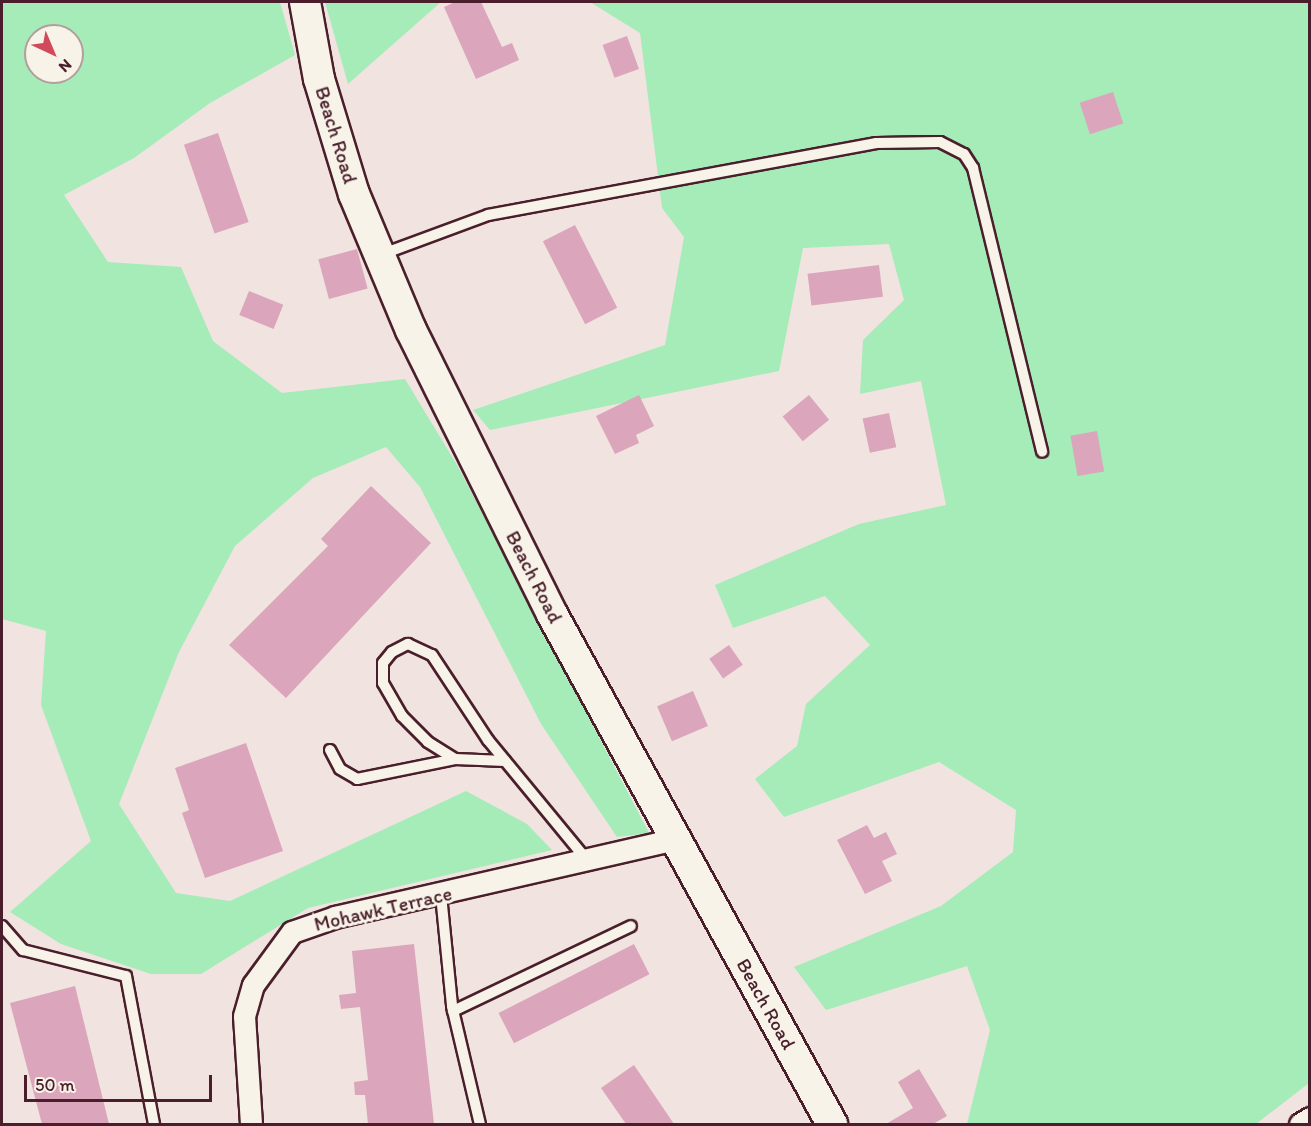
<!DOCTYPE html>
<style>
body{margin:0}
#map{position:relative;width:1311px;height:1126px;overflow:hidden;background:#f1e3df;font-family:Itim,sans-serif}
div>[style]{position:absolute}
.green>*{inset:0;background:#a5ecb9}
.building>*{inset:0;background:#dba5bb;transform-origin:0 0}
.roads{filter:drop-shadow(2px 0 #4a1f2b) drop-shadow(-2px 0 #4a1f2b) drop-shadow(0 2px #4a1f2b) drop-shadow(0 -2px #4a1f2b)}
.lane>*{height:10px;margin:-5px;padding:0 5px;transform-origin:5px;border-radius:5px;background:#f7f3e8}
.street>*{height:21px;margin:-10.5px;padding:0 10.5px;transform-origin:10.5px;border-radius:10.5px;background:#f7f3e8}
.secondary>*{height:30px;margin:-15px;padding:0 15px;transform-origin:15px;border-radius:15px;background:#f7f3e8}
span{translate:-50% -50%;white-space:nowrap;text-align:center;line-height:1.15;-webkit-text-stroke:6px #f7f3e8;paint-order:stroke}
.street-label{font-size:20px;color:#4a1f2b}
.frame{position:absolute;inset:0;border:3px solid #4a1f2b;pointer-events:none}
.north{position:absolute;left:24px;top:24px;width:60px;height:60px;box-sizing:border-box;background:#f7f3e8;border:2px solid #b29e9c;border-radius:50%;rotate:136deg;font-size:16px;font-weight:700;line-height:24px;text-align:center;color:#4a1f2b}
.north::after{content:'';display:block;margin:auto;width:21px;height:27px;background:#d1495b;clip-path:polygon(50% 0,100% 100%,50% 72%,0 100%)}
.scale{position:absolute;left:24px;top:1075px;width:188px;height:27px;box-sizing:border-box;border:3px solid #4a1f2b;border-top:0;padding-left:8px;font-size:18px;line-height:21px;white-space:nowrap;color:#4a1f2b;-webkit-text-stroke:4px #f7f3e8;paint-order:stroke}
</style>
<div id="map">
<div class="green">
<i style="clip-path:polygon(evenodd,2px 2px,280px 2px,295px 55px,210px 103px,134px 158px,64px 195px,108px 262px,181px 267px,213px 341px,282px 393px,405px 379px,457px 465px,649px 833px,617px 837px,541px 724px,420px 487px,386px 447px,313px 478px,235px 546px,179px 652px,119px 804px,176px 893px,230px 901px,466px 791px,527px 824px,552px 850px,308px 908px,201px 974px,151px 974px,61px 944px,10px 912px,91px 841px,41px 705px,46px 631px,2px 619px,2px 2px,36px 36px,72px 36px,72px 72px,36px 72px,36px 36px)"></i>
<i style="clip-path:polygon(325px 2px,441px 2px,348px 84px)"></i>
<i style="clip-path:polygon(590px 2px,1309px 2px,1309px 1083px,1256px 1124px,967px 1124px,990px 1030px,967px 966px,826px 1010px,794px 967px,941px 906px,1013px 852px,1016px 810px,939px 762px,784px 817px,755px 779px,797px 746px,806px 704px,870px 645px,825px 596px,733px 628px,715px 585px,859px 524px,946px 505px,921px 381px,860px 394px,863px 340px,904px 300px,889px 244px,803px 248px,779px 371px,490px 430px,473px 410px,665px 345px,684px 237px,662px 208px,640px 33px)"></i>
</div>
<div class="building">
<i style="clip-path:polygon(455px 2px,481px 2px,502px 47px,512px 43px,519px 60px,476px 79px,444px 7px)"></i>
<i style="left:627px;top:36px;width:35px;height:26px;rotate:70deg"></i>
<i style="left:1113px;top:92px;width:33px;height:35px;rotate:72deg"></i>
<i style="left:218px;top:133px;width:94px;height:36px;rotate:71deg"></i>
<i style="left:575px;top:225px;width:93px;height:36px;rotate:63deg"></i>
<i style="left:357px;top:249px;width:41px;height:40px;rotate:75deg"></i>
<i style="left:879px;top:265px;width:32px;height:72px;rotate:83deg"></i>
<i style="left:249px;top:291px;width:37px;height:26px;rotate:22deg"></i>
<i style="clip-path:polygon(639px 395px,654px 426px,636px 435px,639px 443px,615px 454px,596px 416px)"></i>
<i style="left:809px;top:395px;width:32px;height:34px;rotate:51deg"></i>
<i style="left:889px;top:413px;width:35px;height:27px;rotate:78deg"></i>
<i style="left:1097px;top:431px;width:41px;height:27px;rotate:80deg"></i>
<i style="clip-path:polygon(371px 486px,431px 543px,286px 698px,229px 645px,328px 546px,321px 539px)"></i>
<i style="left:729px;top:645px;width:24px;height:24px;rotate:55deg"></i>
<i style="left:693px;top:691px;width:38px;height:39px;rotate:67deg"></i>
<i style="clip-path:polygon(246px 743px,283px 851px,205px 878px,182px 813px,189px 810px,175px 768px)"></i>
<i style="clip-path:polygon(867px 825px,874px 838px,886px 832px,897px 854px,882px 861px,892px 881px,865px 894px,837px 840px)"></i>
<i style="clip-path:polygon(414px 944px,434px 1124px,368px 1124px,365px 1095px,355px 1095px,354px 1082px,368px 1080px,360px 1007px,341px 1009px,339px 995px,356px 993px,352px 951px)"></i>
<i style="left:634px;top:944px;width:34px;height:152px;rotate:63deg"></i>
<i style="clip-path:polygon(75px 986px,109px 1124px,42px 1124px,10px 1003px)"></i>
<i style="clip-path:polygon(634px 1065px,674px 1124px,626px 1124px,601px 1088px)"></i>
<i style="clip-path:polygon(919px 1069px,947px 1116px,933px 1124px,886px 1124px,913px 1108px,898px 1082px)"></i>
</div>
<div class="roads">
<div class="lane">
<i style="left:380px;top:255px;width:115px;rotate:-20.3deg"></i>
<i style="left:488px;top:215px;width:395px;rotate:-10.5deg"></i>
<i style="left:876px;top:143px;width:64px;rotate:-0.9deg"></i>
<i style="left:940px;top:142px;width:27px;rotate:27deg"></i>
<i style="left:964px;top:154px;width:17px;rotate:57deg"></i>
<i style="left:973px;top:168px;width:292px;rotate:76.3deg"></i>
<i style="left:330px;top:750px;width:21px;rotate:62deg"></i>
<i style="left:340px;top:769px;width:20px;rotate:30deg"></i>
<i style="left:357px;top:779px;width:100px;rotate:-11.5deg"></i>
<i style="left:505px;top:761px;width:50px;rotate:-177.7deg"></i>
<i style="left:455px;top:759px;width:32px;rotate:-148deg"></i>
<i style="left:428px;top:742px;width:37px;rotate:-135deg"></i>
<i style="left:402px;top:716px;width:38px;rotate:-120deg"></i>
<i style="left:383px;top:683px;width:20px;rotate:-90deg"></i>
<i style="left:383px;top:663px;width:14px;rotate:-51deg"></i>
<i style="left:392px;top:652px;width:18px;rotate:-27deg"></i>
<i style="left:408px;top:644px;width:26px;rotate:25deg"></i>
<i style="left:432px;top:655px;width:102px;rotate:56.6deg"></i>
<i style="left:488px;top:740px;width:156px;rotate:50.5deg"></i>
<i style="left:441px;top:895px;width:112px;rotate:84.3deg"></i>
<i style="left:452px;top:1006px;width:121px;rotate:76.7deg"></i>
<i style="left:2px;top:926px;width:32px;rotate:49deg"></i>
<i style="left:23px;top:950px;width:106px;rotate:14.2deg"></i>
<i style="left:126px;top:976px;width:151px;rotate:79.3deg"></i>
<i style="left:453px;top:1011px;width:197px;rotate:-25.5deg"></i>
</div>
<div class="street">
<i style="left:251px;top:1124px;width:108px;rotate:-93.7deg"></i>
<i style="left:244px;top:1016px;width:32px;rotate:-74deg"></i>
<i style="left:253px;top:985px;width:66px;rotate:-53.7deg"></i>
<i style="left:292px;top:932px;width:46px;rotate:-19.2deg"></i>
<i style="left:335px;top:917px;width:350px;rotate:-12.9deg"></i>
<i style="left:1300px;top:1124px;width:12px;rotate:-31deg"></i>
</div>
<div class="secondary">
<i style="left:305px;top:2px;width:78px;rotate:79.7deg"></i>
<i style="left:319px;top:79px;width:120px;rotate:73.1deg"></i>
<i style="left:354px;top:194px;width:147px;rotate:67.3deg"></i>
<i style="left:411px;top:330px;width:317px;rotate:63.6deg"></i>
<i style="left:552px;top:614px;width:582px;rotate:61.23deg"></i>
</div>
</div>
<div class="street-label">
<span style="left:336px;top:135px;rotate:73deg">Beach Road</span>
<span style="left:534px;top:577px;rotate:63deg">Beach Road</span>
<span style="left:383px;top:909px;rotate:-13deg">Mohawk Terrace</span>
<span style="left:766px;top:1004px;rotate:61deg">Beach Road</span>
</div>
<div class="frame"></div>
<div class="north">N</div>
<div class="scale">50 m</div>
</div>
